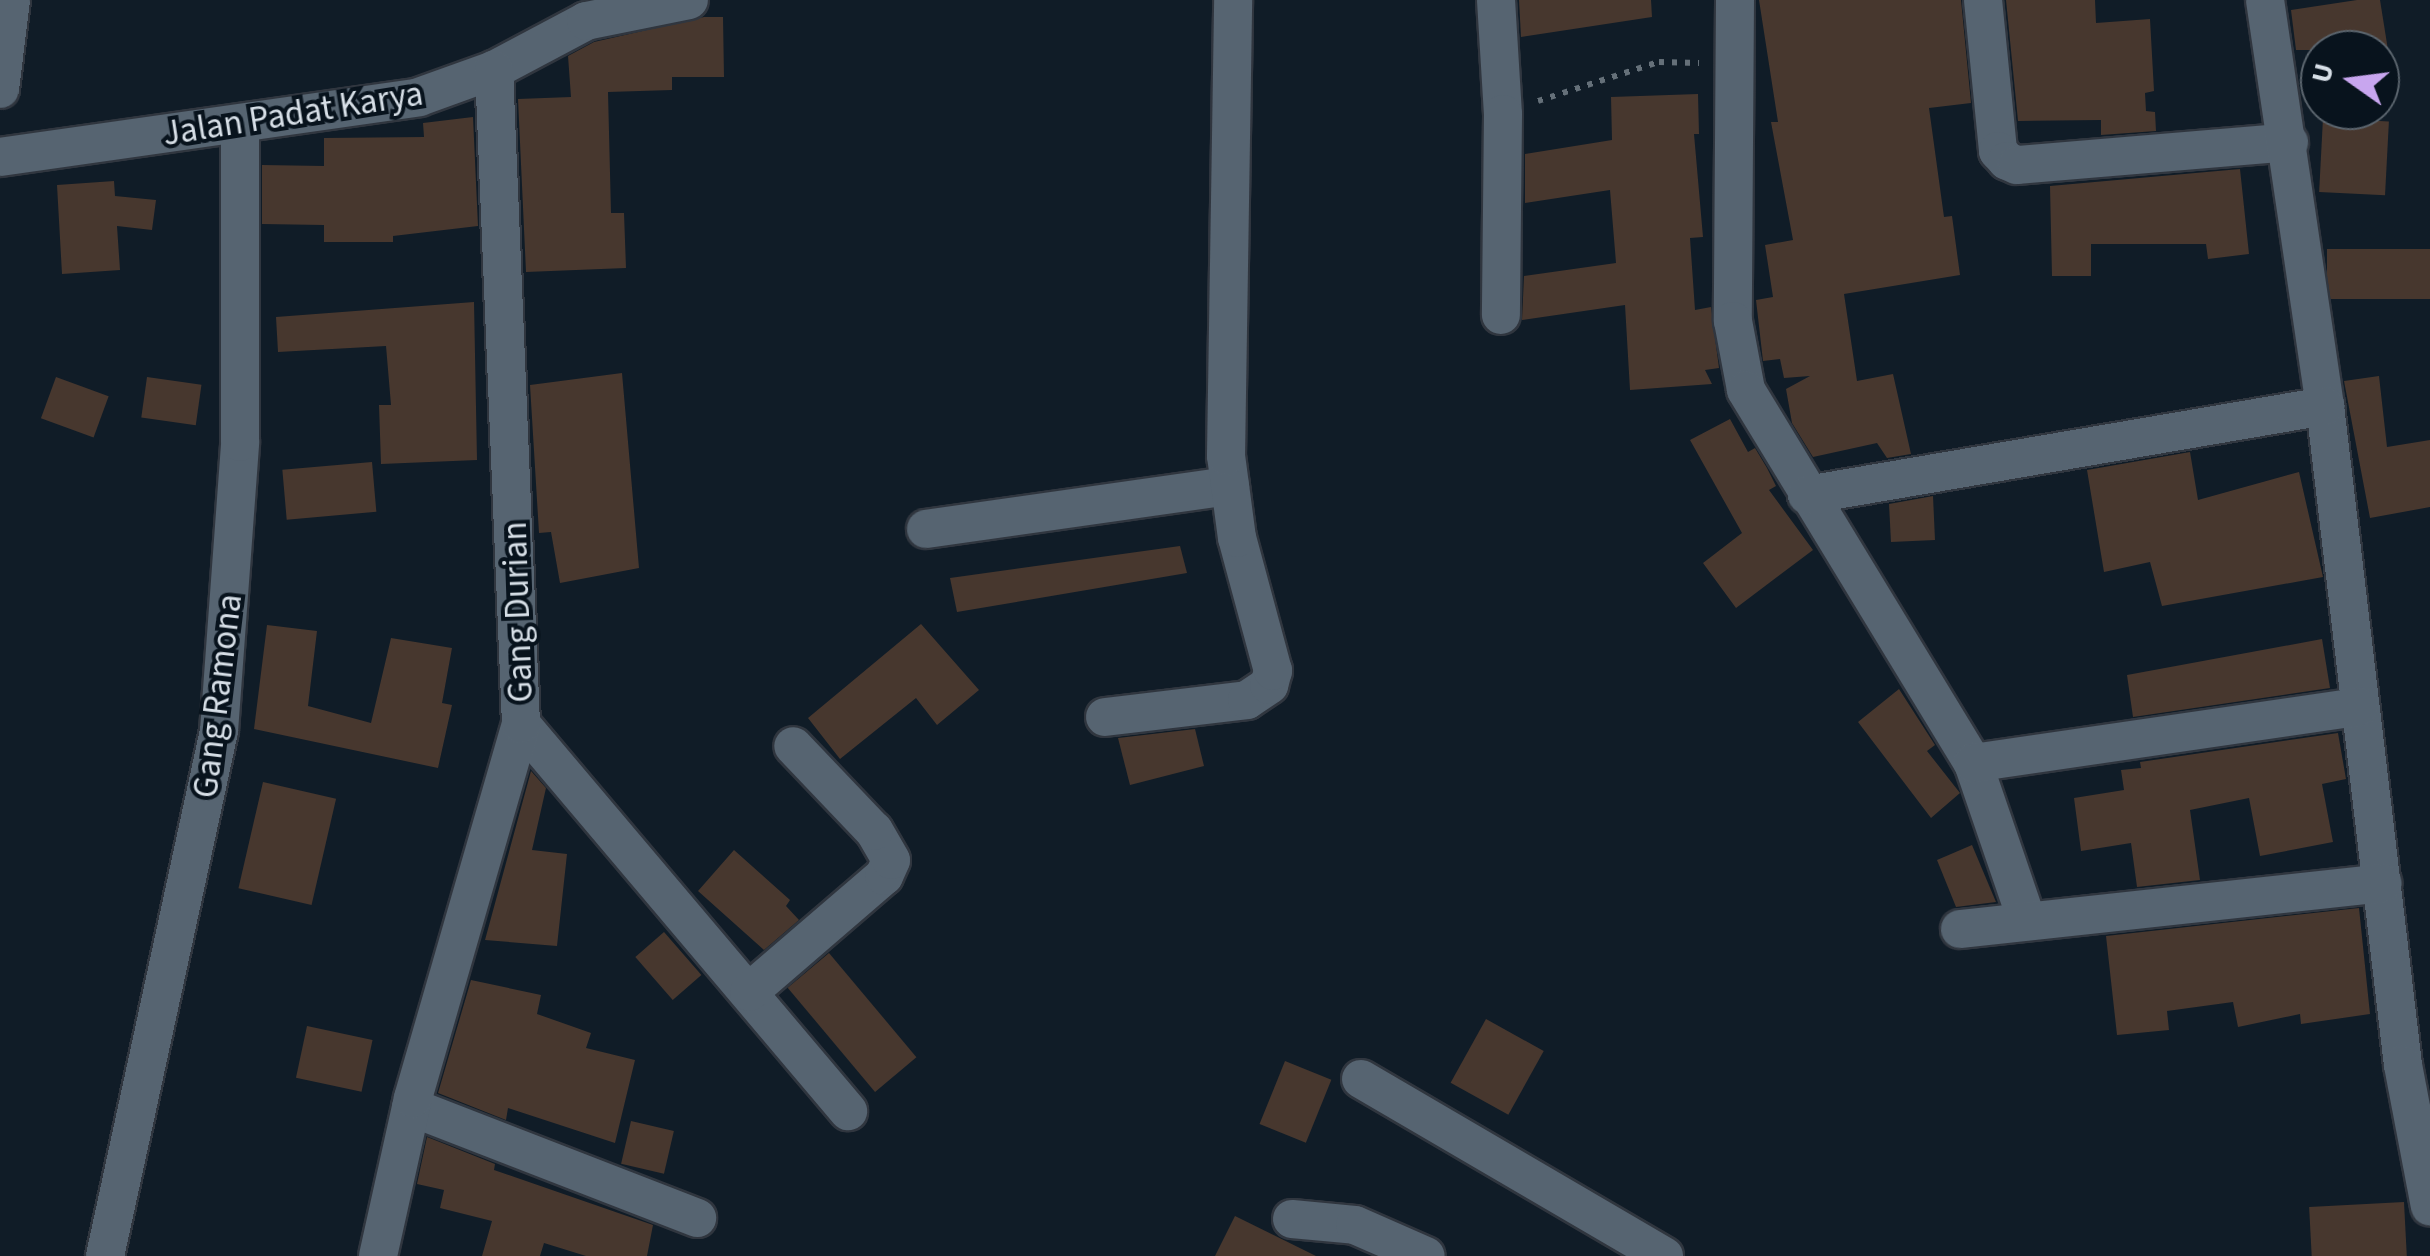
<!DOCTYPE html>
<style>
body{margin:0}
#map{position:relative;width:2430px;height:1256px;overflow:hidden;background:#101c27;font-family:"Source Sans 3",sans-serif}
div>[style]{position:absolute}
.building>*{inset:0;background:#47372e;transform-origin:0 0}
.path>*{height:6px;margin-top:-3px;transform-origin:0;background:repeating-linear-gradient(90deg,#657079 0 5px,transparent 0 13px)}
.roads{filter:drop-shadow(2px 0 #30363f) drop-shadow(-2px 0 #30363f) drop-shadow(0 2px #30363f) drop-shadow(0 -2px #30363f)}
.minor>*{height:38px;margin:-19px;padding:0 19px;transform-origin:19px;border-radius:19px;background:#566471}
span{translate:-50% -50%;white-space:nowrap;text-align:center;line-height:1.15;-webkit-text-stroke:8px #08131d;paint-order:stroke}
.street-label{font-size:35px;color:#d7dfe7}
.north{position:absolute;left:2300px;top:30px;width:100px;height:100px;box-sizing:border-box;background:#08131d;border:2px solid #5b656e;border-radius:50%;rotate:284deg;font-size:28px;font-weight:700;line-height:40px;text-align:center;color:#d7dfe7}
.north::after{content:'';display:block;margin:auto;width:35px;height:45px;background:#c8a6ef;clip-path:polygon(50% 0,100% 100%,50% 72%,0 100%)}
</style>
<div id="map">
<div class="building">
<i style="clip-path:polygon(1519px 0,1651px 0,1652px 17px,1521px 37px)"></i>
<i style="clip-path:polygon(1759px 0,1961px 0,1971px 103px,1929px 108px,1944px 217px,1952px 216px,1960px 275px,1844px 294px,1857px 381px,1893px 374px,1911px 454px,1887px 458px,1877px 443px,1813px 457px,1792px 423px,1786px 389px,1810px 376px,1784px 378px,1780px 359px,1763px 361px,1756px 300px,1773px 297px,1765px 245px,1793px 240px,1771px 122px,1778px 122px)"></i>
<i style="clip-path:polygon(2006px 0,2095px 0,2096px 23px,2150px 19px,2154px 91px,2145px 93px,2146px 111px,2155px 112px,2156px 131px,2101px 135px,2101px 120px,2018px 121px)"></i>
<i style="clip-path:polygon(2357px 0,2380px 0,2388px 50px,2296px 50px,2291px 10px)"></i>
<i style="clip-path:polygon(704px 17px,723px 17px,724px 77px,672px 77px,672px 90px,608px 92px,611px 213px,624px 213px,626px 268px,526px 272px,518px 99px,571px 97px,568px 56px,594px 42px)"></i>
<i style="clip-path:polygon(1698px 94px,1699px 134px,1694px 134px,1703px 237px,1690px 238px,1695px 310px,1711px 307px,1719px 368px,1705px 370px,1712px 384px,1630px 390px,1625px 305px,1522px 320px,1524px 276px,1616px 263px,1610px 190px,1525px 203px,1525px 154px,1612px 140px,1611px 97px)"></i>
<i style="clip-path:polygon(473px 117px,478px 226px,393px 236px,393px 242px,324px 242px,324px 225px,262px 224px,262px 165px,324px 166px,324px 138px,424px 137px,423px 123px)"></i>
<i style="left:2323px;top:118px;width:66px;height:74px;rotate:3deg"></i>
<i style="clip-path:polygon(2240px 169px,2249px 254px,2208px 259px,2206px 244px,2091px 244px,2091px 276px,2052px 276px,2050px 186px)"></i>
<i style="clip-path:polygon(114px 181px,115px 196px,156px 200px,152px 230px,117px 226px,120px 270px,62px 274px,57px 185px)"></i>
<i style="left:2430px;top:249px;width:50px;height:103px;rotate:90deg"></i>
<i style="clip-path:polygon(474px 302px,477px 460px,381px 464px,379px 405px,391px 405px,386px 346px,278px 352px,276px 317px)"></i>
<i style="clip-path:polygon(622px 373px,639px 568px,560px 583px,551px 532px,539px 533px,530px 385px)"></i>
<i style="clip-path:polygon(2379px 376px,2387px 447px,2430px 440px,2430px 507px,2370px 518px,2344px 381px)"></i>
<i style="left:56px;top:377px;width:56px;height:44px;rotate:20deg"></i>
<i style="left:147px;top:377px;width:55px;height:41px;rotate:8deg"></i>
<i style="clip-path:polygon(1730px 419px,1748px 452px,1755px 448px,1767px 468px,1776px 486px,1769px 490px,1813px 550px,1736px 608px,1703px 563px,1742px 533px,1690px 440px)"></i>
<i style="clip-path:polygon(2190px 452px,2198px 500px,2299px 472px,2323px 577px,2162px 606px,2150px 562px,2104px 572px,2087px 470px)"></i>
<i style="left:372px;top:462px;width:50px;height:90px;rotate:85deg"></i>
<i style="clip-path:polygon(1933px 496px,1935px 540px,1891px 542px,1889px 504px)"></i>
<i style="clip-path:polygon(1180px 546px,1187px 573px,957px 612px,950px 578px)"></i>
<i style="clip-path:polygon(921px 624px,979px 690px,937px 725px,916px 698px,840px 759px,808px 718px)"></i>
<i style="clip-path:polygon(267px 625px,317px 631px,308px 706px,371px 723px,391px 638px,452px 648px,442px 703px,452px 705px,438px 768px,254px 729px)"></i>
<i style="clip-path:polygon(2322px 639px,2330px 688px,2133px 717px,2127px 675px)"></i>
<i style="clip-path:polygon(1899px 689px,1935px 745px,1927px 751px,1960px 793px,1931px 818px,1858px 722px)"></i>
<i style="clip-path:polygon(1195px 729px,1204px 766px,1130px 785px,1118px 738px)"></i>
<i style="clip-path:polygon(2338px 733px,2346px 779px,2322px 784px,2333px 842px,2260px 856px,2249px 798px,2190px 810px,2200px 880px,2137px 887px,2131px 843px,2081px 851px,2074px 798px,2124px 790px,2121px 770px,2141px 768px,2140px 762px)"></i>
<i style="clip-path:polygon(531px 771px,546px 788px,532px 850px,567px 854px,557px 946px,485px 940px)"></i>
<i style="left:263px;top:782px;width:75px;height:109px;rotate:13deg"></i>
<i style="clip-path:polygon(1972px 845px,1996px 902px,1956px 907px,1937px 860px)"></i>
<i style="clip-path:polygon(734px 850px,790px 900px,786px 906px,799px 920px,764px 950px,698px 891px)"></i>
<i style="clip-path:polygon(2359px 908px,2370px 1014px,2301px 1024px,2300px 1014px,2238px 1027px,2233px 1002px,2167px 1011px,2169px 1030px,2117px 1035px,2106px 936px)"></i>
<i style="left:664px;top:932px;width:57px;height:38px;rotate:49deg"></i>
<i style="left:829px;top:953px;width:136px;height:54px;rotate:50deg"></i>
<i style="clip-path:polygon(471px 980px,541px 995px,537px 1014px,591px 1033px,586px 1048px,635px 1060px,615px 1143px,508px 1108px,506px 1120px,438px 1093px)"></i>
<i style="left:1486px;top:1019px;width:66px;height:73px;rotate:29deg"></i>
<i style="left:307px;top:1026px;width:67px;height:53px;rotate:12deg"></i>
<i style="left:1285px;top:1061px;width:50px;height:68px;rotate:22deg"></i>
<i style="left:631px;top:1121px;width:44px;height:44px;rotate:13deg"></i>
<i style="clip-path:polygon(427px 1137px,495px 1164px,494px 1170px,653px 1225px,647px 1256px,586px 1256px,544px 1243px,540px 1256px,482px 1256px,492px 1221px,440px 1208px,444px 1190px,417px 1184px)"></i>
<i style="left:2404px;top:1202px;width:54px;height:95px;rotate:87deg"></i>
<i style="clip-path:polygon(1235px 1216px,1316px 1256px,1215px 1256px)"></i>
</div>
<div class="path">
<i style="left:1538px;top:101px;width:127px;rotate:-17.9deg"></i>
<i style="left:1659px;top:62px;width:40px;rotate:1.4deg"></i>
</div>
<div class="roads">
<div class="minor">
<i style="left:1496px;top:0;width:114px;rotate:86.5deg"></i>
<i style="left:1503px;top:114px;width:201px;rotate:90.6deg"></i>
<i style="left:1735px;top:0;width:321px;rotate:90.4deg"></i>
<i style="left:1733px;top:321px;width:70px;rotate:79.3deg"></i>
<i style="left:1746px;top:390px;width:437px;rotate:58.7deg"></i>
<i style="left:1973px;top:763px;width:167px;rotate:71.1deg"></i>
<i style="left:1983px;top:0;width:152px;rotate:84.3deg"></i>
<i style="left:1998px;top:151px;width:13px;rotate:48deg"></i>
<i style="left:2007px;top:161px;width:11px;rotate:22deg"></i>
<i style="left:2017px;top:165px;width:273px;rotate:-4.8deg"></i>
<i style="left:2265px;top:0;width:410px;rotate:81.6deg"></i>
<i style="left:2325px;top:406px;width:664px;rotate:83.25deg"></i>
<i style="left:2403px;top:1065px;width:144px;rotate:79.2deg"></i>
<i style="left:0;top:89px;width:90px;rotate:-83deg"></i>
<i style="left:0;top:157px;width:423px;rotate:-8.1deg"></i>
<i style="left:419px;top:97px;width:80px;rotate:-19.8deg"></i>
<i style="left:494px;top:70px;width:104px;rotate:-28deg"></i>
<i style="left:586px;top:21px;width:105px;rotate:-11.5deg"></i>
<i style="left:1807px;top:495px;width:526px;rotate:-9.75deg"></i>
<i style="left:926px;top:529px;width:307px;rotate:-8.1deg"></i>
<i style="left:1105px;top:717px;width:143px;rotate:-6.8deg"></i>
<i style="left:1247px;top:700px;width:27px;rotate:-34deg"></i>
<i style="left:1269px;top:685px;width:15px;rotate:-74deg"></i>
<i style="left:1273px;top:671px;width:138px;rotate:-105.1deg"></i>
<i style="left:1237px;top:538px;width:83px;rotate:-97.6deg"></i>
<i style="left:1226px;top:456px;width:456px;rotate:-89.1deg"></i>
<i style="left:521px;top:724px;width:507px;rotate:49.8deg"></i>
<i style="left:1973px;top:763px;width:390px;rotate:-8.3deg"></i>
<i style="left:1960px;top:929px;width:425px;rotate:-6.2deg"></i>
<i style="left:749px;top:992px;width:178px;rotate:-40.7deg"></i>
<i style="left:884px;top:876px;width:17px;rotate:-66deg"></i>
<i style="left:891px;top:860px;width:34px;rotate:-120deg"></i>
<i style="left:874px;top:831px;width:117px;rotate:-133.6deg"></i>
<i style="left:1361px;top:1079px;width:351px;rotate:30.3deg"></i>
<i style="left:411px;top:1107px;width:307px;rotate:21.2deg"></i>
<i style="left:1292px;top:1219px;width:63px;rotate:5.4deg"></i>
<i style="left:1355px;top:1225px;width:77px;rotate:23.6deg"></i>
<i style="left:105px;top:1256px;width:537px;rotate:-77.75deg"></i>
<i style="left:219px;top:731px;width:290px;rotate:-85.8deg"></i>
<i style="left:240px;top:442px;width:317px;rotate:-90deg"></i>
<i style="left:378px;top:1256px;width:162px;rotate:-77.5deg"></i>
<i style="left:413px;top:1098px;width:389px;rotate:-73.9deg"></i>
<i style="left:521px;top:724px;width:655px;rotate:-92.36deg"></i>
</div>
</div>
<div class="street-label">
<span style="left:293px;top:114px;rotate:-9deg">Jalan Padat Karya</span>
<span style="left:518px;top:612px;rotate:-92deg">Gang Durian</span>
<span style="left:218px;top:696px;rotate:-83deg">Gang Ramona</span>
</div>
<div class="north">U</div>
</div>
